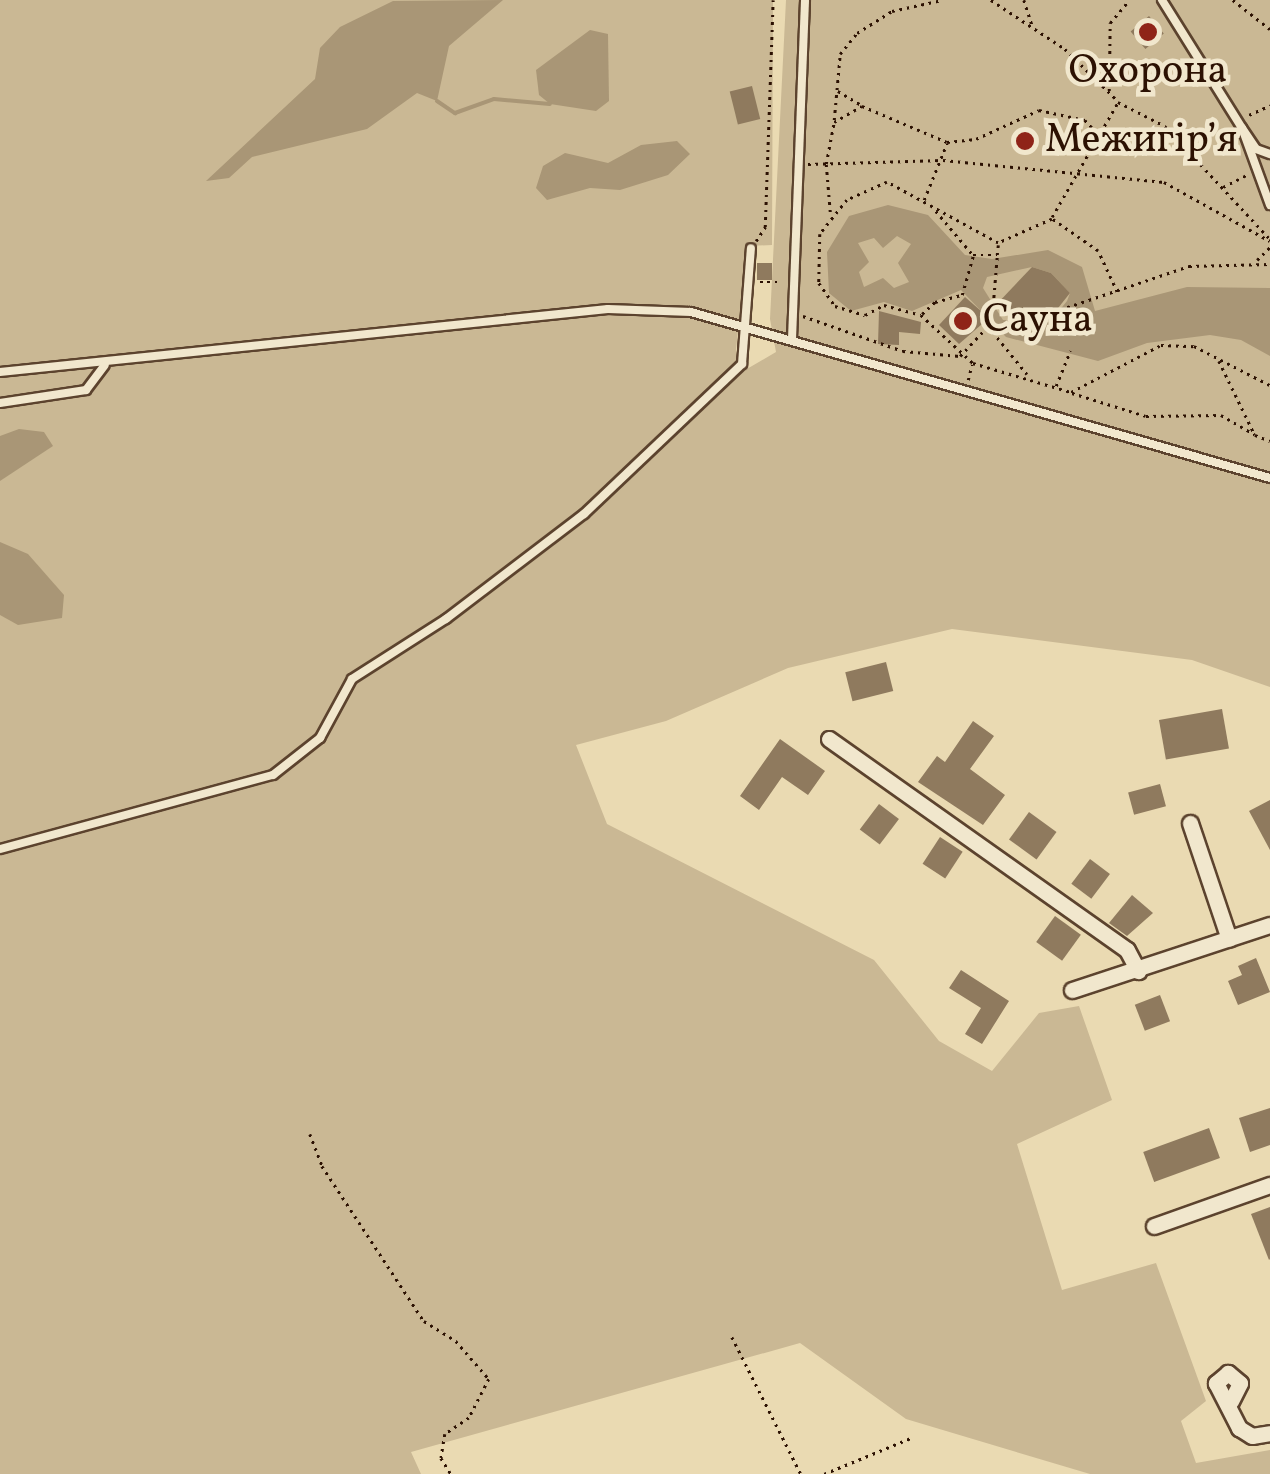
<!DOCTYPE html>
<meta charset="utf-8">
<style>
body{margin:0}
#map{position:relative;width:1270px;height:1474px;overflow:hidden;background:#eadab2;font-family:Vollkorn,serif}
div>[style]{position:absolute}
.green>*{inset:0;background:#cab894}
.water>*{inset:0;background:#a99676}
.stream>*{height:4px;margin:-2px;padding:0 2px;transform-origin:2px;border-radius:2px;background:#a99676}
.building>*{inset:0;background:#8f7a5e;transform-origin:0 0}
.path>*{height:2.5px;margin-top:-1.25px;transform-origin:0;background:repeating-linear-gradient(90deg,#2c1102 0 2.5px,transparent 0 7.5px)}
.roads{filter:drop-shadow(2px 0 #5c432e) drop-shadow(-2px 0 #5c432e) drop-shadow(0 2px #5c432e) drop-shadow(0 -2px #5c432e)}
.service>*{height:8px;margin:-4px;padding:0 4px;transform-origin:4px;border-radius:4px;background:#f1e7cd}
.minor>*{height:15px;margin:-7.5px;padding:0 7.5px;transform-origin:7.5px;border-radius:7.5px;background:#f1e7cd}
.dots>*{width:28px;height:28px;translate:-50% -50%;box-sizing:border-box;border:5px solid #f1e7cd;border-radius:50%}
span{translate:-50% -50%;white-space:nowrap;text-align:center;line-height:1.15;-webkit-text-stroke:9px #f1e7cd;paint-order:stroke}
.poi-label{font-size:40px;color:#2c1102}
.left{translate:0 -50%;text-align:left}
</style>
<div id="map">
<div class="green">
<i style="clip-path:polygon(0 0,773px 0,772px 245px,747px 246px,736px 350px,740px 373px,776px 352px,770px 319px,786px 0,1270px 0,1270px 687px,1192px 660px,952px 629px,788px 668px,666px 721px,576px 745px,607px 824px,874px 960px,939px 1041px,992px 1071px,1039px 1013px,1079px 1006px,1112px 1100px,1017px 1144px,1062px 1290px,1156px 1263px,1206px 1401px,1181px 1421px,1196px 1463px,1270px 1450px,1270px 1474px,1090px 1474px,906px 1419px,800px 1343px,411px 1452px,421px 1474px,0 1474px)"></i>
</div>
<div class="water">
<i style="clip-path:polygon(503px 0,449px 46px,437px 101px,417px 93px,367px 129px,252px 157px,229px 178px,206px 181px,315px 79px,320px 48px,340px 27px,393px 1px)"></i>
<i style="clip-path:polygon(590px 30px,608px 34px,609px 101px,596px 111px,550px 104px,539px 95px,536px 70px)"></i>
<i style="clip-path:polygon(677px 141px,690px 154px,668px 175px,620px 190px,590px 188px,547px 200px,536px 188px,543px 166px,565px 153px,608px 163px,641px 145px)"></i>
<i style="clip-path:polygon(evenodd,888px 205px,928px 215px,965px 255px,992px 259px,1048px 250px,1082px 267px,1095px 311px,1187px 287px,1270px 288px,1270px 356px,1241px 340px,1210px 335px,1147px 343px,1098px 361px,1006px 337px,961px 290px,912px 311px,884px 302px,851px 311px,829px 293px,827px 252px,849px 216px,888px 205px,897px 236px,911px 244px,898px 263px,909px 282px,894px 288px,883px 278px,864px 287px,859px 272px,869px 262px,858px 243px,874px 238px,883px 248px,897px 236px,888px 205px,1032px 267px,1051px 273px,1070px 293px,1067px 301px,1050px 322px,1003px 320px,983px 288px,987px 277px,1032px 267px)"></i>
<i style="clip-path:polygon(19px 429px,44px 432px,53px 446px,0 481px,0 436px)"></i>
<i style="clip-path:polygon(0 542px,28px 554px,64px 595px,62px 618px,18px 625px,0 615px)"></i>
</div>
<div class="stream">
<i style="left:437px;top:101px;width:22px;rotate:34deg"></i>
<i style="left:455px;top:113px;width:41px;rotate:-19.7deg"></i>
<i style="left:494px;top:99px;width:56px;rotate:5.1deg"></i>
</div>
<div class="building">
<i style="left:1149px;top:16px;width:23px;height:24px;rotate:50deg"></i>
<i style="left:752px;top:86px;width:34px;height:23px;rotate:76deg"></i>
<i style="left:772px;top:263px;width:17px;height:15px;rotate:90deg"></i>
<i style="clip-path:polygon(1032px 267px,1051px 273px,1070px 293px,1047px 322px,995px 306px)"></i>
<i style="clip-path:polygon(965px 297px,989px 318px,959px 344px,939px 325px)"></i>
<i style="clip-path:polygon(879px 311px,921px 322px,920px 334px,899px 332px,899px 345px,878px 344px)"></i>
<i style="left:886px;top:662px;width:30px;height:42px;rotate:76deg"></i>
<i style="left:1222px;top:709px;width:40px;height:64px;rotate:80deg"></i>
<i style="clip-path:polygon(973px 721px,994px 736px,970px 769px,1005px 795px,983px 825px,918px 782px,937px 756px,945px 762px)"></i>
<i style="clip-path:polygon(780px 739px,825px 771px,808px 795px,782px 777px,759px 810px,740px 796px)"></i>
<i style="left:1160px;top:784px;width:23px;height:33px;rotate:75deg"></i>
<i style="clip-path:polygon(1270px 800px,1270px 850px,1249px 811px)"></i>
<i style="left:879px;top:804px;width:25px;height:32px;rotate:37deg"></i>
<i style="left:1029px;top:812px;width:34px;height:34px;rotate:36deg"></i>
<i style="left:940px;top:837px;width:27px;height:32px;rotate:33deg"></i>
<i style="left:1090px;top:859px;width:25px;height:31px;rotate:37deg"></i>
<i style="clip-path:polygon(1132px 895px,1153px 913px,1127px 936px,1109px 923px)"></i>
<i style="left:1055px;top:916px;width:32px;height:32px;rotate:36deg"></i>
<i style="clip-path:polygon(1256px 958px,1270px 992px,1238px 1005px,1228px 981px,1242px 975px,1238px 966px)"></i>
<i style="clip-path:polygon(961px 970px,1009px 1001px,982px 1044px,965px 1034px,981px 1008px,949px 988px)"></i>
<i style="left:1160px;top:995px;width:28px;height:27px;rotate:69deg"></i>
<i style="clip-path:polygon(1270px 1108px,1270px 1145px,1250px 1152px,1239px 1118px)"></i>
<i style="left:1209px;top:1128px;width:32px;height:70px;rotate:70deg"></i>
<i style="clip-path:polygon(1270px 1207px,1270px 1259px,1269px 1260px,1251px 1214px)"></i>
</div>
<div class="path">
<i style="left:991px;top:0;width:89px;rotate:33.5deg"></i>
<i style="left:1065px;top:49px;width:74px;rotate:44.5deg"></i>
<i style="left:1024px;top:0;width:26px;rotate:72deg"></i>
<i style="left:1233px;top:0;width:47px;rotate:38.1deg"></i>
<i style="left:838px;top:91px;width:27px;rotate:31deg"></i>
<i style="left:1109px;top:91px;width:68px;rotate:-89.2deg"></i>
<i style="left:1110px;top:23px;width:30px;rotate:-50deg"></i>
<i style="left:1249px;top:115px;width:23px;rotate:-25deg"></i>
<i style="left:834px;top:120px;width:66px;rotate:-84.8deg"></i>
<i style="left:840px;top:54px;width:27px;rotate:-51deg"></i>
<i style="left:857px;top:33px;width:41px;rotate:-32.2deg"></i>
<i style="left:892px;top:11px;width:51px;rotate:-12.4deg"></i>
<i style="left:808px;top:164px;width:135px;rotate:-1.7deg"></i>
<i style="left:943px;top:160px;width:222px;rotate:5.7deg"></i>
<i style="left:1164px;top:182px;width:121px;rotate:29.1deg"></i>
<i style="left:1223px;top:187px;width:27px;rotate:-27deg"></i>
<i style="left:924px;top:200px;width:61px;rotate:-68deg"></i>
<i style="left:936px;top:211px;width:57px;rotate:49.9deg"></i>
<i style="left:973px;top:255px;width:24px"></i>
<i style="left:997px;top:255px;width:10px;rotate:-84deg"></i>
<i style="left:830px;top:212px;width:48px;rotate:-94.8deg"></i>
<i style="left:826px;top:164px;width:43px;rotate:-79.2deg"></i>
<i style="left:834px;top:122px;width:32px;rotate:-30deg"></i>
<i style="left:862px;top:106px;width:92px;rotate:23deg"></i>
<i style="left:947px;top:142px;width:29px;rotate:-6deg"></i>
<i style="left:976px;top:139px;width:69px;rotate:-24.7deg"></i>
<i style="left:1039px;top:110px;width:47px;rotate:12.3deg"></i>
<i style="left:1085px;top:120px;width:18px;rotate:47deg"></i>
<i style="left:1052px;top:217px;width:133px;rotate:-60.1deg"></i>
<i style="left:1118px;top:102px;width:53px;rotate:27.1deg"></i>
<i style="left:1165px;top:126px;width:154px;rotate:47.1deg"></i>
<i style="left:756px;top:241px;width:17px;rotate:-57deg"></i>
<i style="left:765px;top:227px;width:227px;rotate:-88deg"></i>
<i style="left:1257px;top:260px;width:18px;rotate:-45deg"></i>
<i style="left:760px;top:282px;width:22px"></i>
<i style="left:1117px;top:292px;width:45px;rotate:-114.9deg"></i>
<i style="left:1098px;top:251px;width:56px;rotate:-145.2deg"></i>
<i style="left:1052px;top:219px;width:59px;rotate:156deg"></i>
<i style="left:998px;top:243px;width:127px;rotate:-151.2deg"></i>
<i style="left:887px;top:182px;width:44px;rotate:155.8deg"></i>
<i style="left:847px;top:200px;width:43px;rotate:128.5deg"></i>
<i style="left:820px;top:234px;width:49px;rotate:91.2deg"></i>
<i style="left:819px;top:283px;width:28px;rotate:55deg"></i>
<i style="left:835px;top:306px;width:31px;rotate:17deg"></i>
<i style="left:865px;top:315px;width:21px;rotate:-28deg"></i>
<i style="left:884px;top:305px;width:38px;rotate:15deg"></i>
<i style="left:921px;top:315px;width:71px;rotate:42.7deg"></i>
<i style="left:973px;top:363px;width:102px;rotate:16.5deg"></i>
<i style="left:1071px;top:392px;width:102px;rotate:-27.6deg"></i>
<i style="left:1161px;top:345px;width:33px;rotate:2deg"></i>
<i style="left:1194px;top:346px;width:85px;rotate:27.2deg"></i>
<i style="left:985px;top:312px;width:11px;rotate:-41deg"></i>
<i style="left:993px;top:305px;width:49px;rotate:-85.3deg"></i>
<i style="left:1053px;top:312px;width:144px;rotate:-18.7deg"></i>
<i style="left:1189px;top:266px;width:81px;rotate:-1.4deg"></i>
<i style="left:922px;top:314px;width:18px;rotate:-43deg"></i>
<i style="left:935px;top:302px;width:28px;rotate:-15deg"></i>
<i style="left:962px;top:295px;width:41px;rotate:-74.2deg"></i>
<i style="left:803px;top:316px;width:106px;rotate:19.3deg"></i>
<i style="left:903px;top:351px;width:57px;rotate:5deg"></i>
<i style="left:960px;top:356px;width:41px;rotate:-47deg"></i>
<i style="left:988px;top:326px;width:62px;rotate:50.9deg"></i>
<i style="left:1219px;top:361px;width:82px;rotate:64.1deg"></i>
<i style="left:1255px;top:435px;width:16px;rotate:22deg"></i>
<i style="left:968px;top:380px;width:16px;rotate:-76deg"></i>
<i style="left:1056px;top:386px;width:38px;rotate:-68deg"></i>
<i style="left:1072px;top:393px;width:77px;rotate:17.3deg"></i>
<i style="left:1146px;top:416px;width:75px;rotate:-0.8deg"></i>
<i style="left:1221px;top:415px;width:39px;rotate:30deg"></i>
<i style="left:310px;top:1134px;width:34px;rotate:69deg"></i>
<i style="left:322px;top:1166px;width:186px;rotate:56.7deg"></i>
<i style="left:424px;top:1321px;width:38px;rotate:32deg"></i>
<i style="left:456px;top:1341px;width:50px;rotate:49deg"></i>
<i style="left:489px;top:1379px;width:44px;rotate:117.1deg"></i>
<i style="left:469px;top:1418px;width:29px;rotate:146deg"></i>
<i style="left:445px;top:1434px;width:24px;rotate:99deg"></i>
<i style="left:441px;top:1458px;width:19px;rotate:58deg"></i>
<i style="left:732px;top:1337px;width:153px;rotate:63.3deg"></i>
<i style="left:824px;top:1474px;width:94px;rotate:-22.5deg"></i>
</div>
<div class="roads">
<div class="service">
<i style="left:1162px;top:0;width:151px;rotate:58deg"></i>
<i style="left:1242px;top:128px;width:82px;rotate:70deg"></i>
<i style="left:1242px;top:128px;width:25px;rotate:56deg"></i>
<i style="left:1256px;top:149px;width:15px;rotate:20deg"></i>
<i style="left:792px;top:339px;width:339px;rotate:-87.8deg"></i>
<i style="left:0;top:372px;width:611px;rotate:-5.92deg"></i>
<i style="left:608px;top:309px;width:83px;rotate:2.1deg"></i>
<i style="left:691px;top:312px;width:602px;rotate:16deg"></i>
<i style="left:0;top:403px;width:87px;rotate:-8.6deg"></i>
<i style="left:86px;top:390px;width:31px;rotate:-53deg"></i>
<i style="left:0;top:849px;width:283px;rotate:-15.2deg"></i>
<i style="left:273px;top:775px;width:60px;rotate:-38.2deg"></i>
<i style="left:320px;top:738px;width:67px;rotate:-61.5deg"></i>
<i style="left:352px;top:679px;width:112px;rotate:-32.6deg"></i>
<i style="left:446px;top:619px;width:173px;rotate:-37.3deg"></i>
<i style="left:584px;top:514px;width:218px;rotate:-43.5deg"></i>
<i style="left:742px;top:364px;width:116px;rotate:-85.6deg"></i>
</div>
<div class="minor">
<i style="left:829px;top:739px;width:365px;rotate:35.3deg"></i>
<i style="left:1127px;top:950px;width:24px;rotate:62deg"></i>
<i style="left:1190px;top:823px;width:122px;rotate:71.4deg"></i>
<i style="left:1072px;top:990px;width:208px;rotate:-18.2deg"></i>
<i style="left:1154px;top:1226px;width:123px;rotate:-19.5deg"></i>
<i style="left:1231px;top:1401px;width:20px;rotate:-63deg"></i>
<i style="left:1240px;top:1383px;width:16px;rotate:-140deg"></i>
<i style="left:1228px;top:1373px;width:16px;rotate:140deg"></i>
<i style="left:1216px;top:1383px;width:51px;rotate:62.9deg"></i>
<i style="left:1239px;top:1428px;width:15px;rotate:32deg"></i>
<i style="left:1252px;top:1436px;width:18px;rotate:-9deg"></i>
</div>
</div>
<div class="dots">
<i style="left:1148px;top:32px;background:#8f2418"></i>
<i style="left:1025px;top:141px;background:#8f2418"></i>
<i style="left:963px;top:321px;background:#8f2418"></i>
</div>
<div class="poi-label">
<span style="left:1148px;top:72px">Охорона</span>
<span class="left" style="left:1045px;top:141px">Межигір’я</span>
<span class="left" style="left:983px;top:321px">Сауна</span>
</div>
</div>
